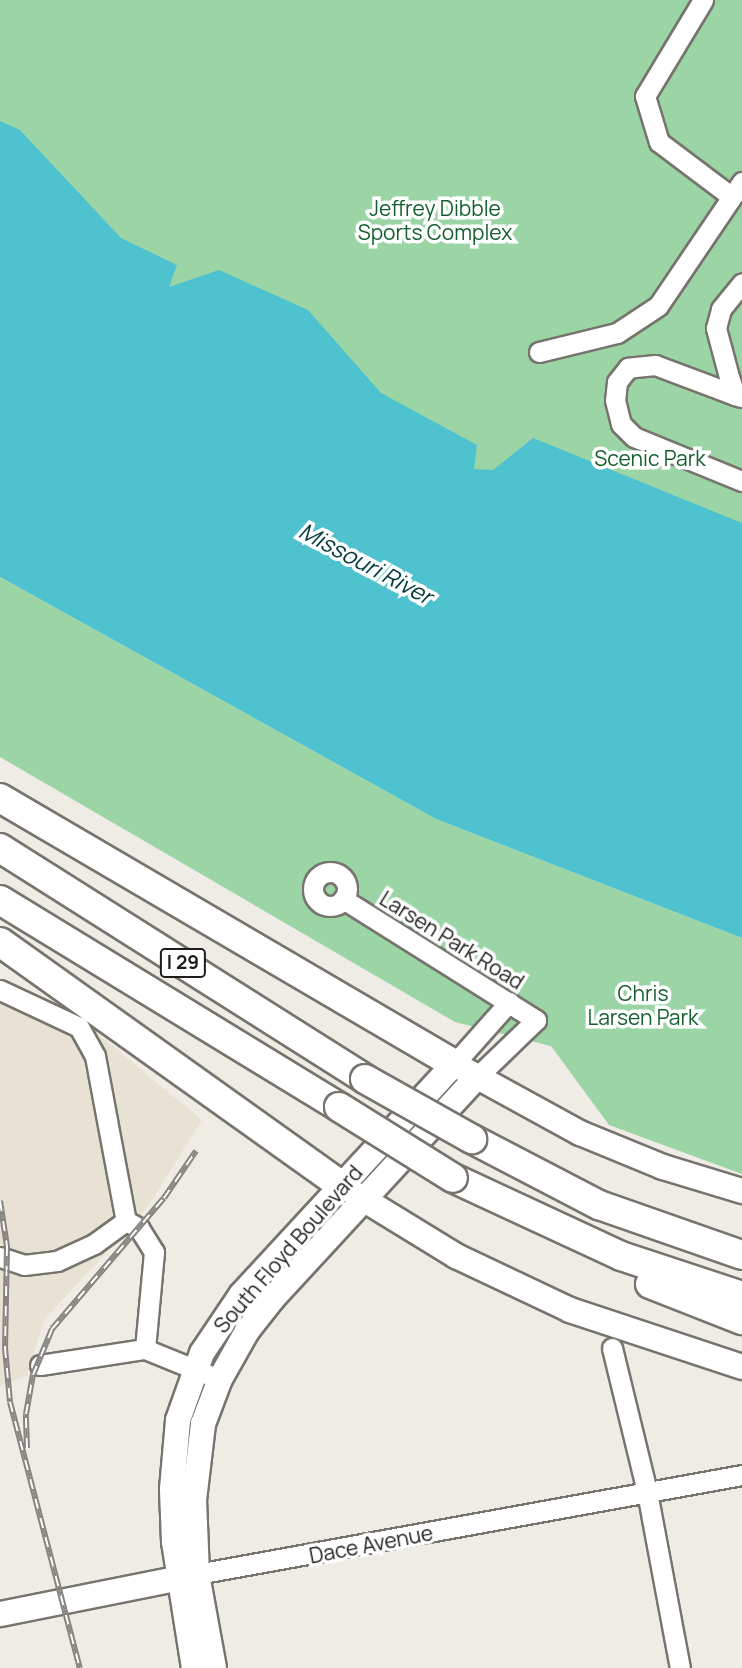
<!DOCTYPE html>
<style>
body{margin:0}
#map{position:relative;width:742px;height:1668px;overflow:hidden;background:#eeece5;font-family:Manrope,sans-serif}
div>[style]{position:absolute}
.built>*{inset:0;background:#e8e2d4}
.green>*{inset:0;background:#9bd5a6}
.water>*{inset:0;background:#4fc2cf}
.roads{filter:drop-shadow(2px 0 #76746d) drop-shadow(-2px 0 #76746d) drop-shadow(0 2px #76746d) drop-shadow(0 -2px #76746d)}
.minor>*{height:19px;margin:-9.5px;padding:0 9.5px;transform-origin:9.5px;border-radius:9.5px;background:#fff}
.minor>.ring{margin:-9.5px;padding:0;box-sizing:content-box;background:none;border:19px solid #fff;border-radius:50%}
.major>*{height:24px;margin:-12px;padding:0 12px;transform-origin:12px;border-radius:12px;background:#fff}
.highway>*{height:28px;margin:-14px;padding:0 14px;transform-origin:14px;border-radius:14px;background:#fff}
.rail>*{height:6px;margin-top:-3px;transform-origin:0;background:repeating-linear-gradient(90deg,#fff 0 10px,#86847f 0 20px);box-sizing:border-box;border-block:2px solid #86847f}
.bridges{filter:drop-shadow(2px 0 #76746d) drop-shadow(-2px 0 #76746d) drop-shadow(0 2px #76746d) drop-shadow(0 -2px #76746d)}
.highway-bridge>*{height:28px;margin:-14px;padding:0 14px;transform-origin:14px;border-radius:14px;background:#fff}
span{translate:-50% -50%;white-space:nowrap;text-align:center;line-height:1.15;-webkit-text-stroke:7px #fff;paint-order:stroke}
.shield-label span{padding:2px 5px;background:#fff;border:2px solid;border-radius:5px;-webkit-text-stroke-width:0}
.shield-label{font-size:19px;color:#1e1d1a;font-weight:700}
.park-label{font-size:21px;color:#145f2d}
.street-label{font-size:21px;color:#1e1d1a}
.water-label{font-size:23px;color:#033b40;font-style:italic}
</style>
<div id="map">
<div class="built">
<i style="clip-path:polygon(0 980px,66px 1008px,202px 1120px,147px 1208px,44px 1320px,27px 1376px,0 1385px)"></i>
</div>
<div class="green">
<i style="clip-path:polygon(0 0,742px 0,742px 601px,511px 497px,0 225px)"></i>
<i style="clip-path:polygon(0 577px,436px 819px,742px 938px,742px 1174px,609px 1125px,551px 1046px,455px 1022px,0 757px)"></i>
</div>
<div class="water">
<i style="clip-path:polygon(0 121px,20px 130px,121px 238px,177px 265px,169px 287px,219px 270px,308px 310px,381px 393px,477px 445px,474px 469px,493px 470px,533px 438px,742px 523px,742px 938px,436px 819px,0 577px)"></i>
</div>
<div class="roads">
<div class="minor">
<i style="left:703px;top:0;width:112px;rotate:121.1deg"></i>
<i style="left:645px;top:96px;width:48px;rotate:73.1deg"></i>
<i style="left:659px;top:142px;width:91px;rotate:37deg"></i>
<i style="left:539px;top:352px;width:80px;rotate:-13.7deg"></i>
<i style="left:617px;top:333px;width:49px;rotate:-33.4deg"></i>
<i style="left:658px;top:306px;width:150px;rotate:-55.9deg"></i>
<i style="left:735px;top:395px;width:85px;rotate:-159.4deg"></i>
<i style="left:655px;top:365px;width:27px;rotate:174deg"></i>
<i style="left:628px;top:368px;width:18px;rotate:128deg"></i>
<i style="left:617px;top:382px;width:18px;rotate:96deg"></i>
<i style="left:615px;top:400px;width:25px;rotate:76deg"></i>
<i style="left:621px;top:424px;width:18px;rotate:45deg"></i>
<i style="left:634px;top:437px;width:117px;rotate:22.2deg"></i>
<i style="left:741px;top:397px;width:6px;rotate:-162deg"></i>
<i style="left:735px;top:395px;width:19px;rotate:-108deg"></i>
<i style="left:729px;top:377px;width:51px;rotate:-104.9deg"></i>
<i style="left:716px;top:328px;width:20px;rotate:-75deg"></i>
<i style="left:721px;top:309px;width:33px;rotate:-51deg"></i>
<i class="ring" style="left:313px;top:872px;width:15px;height:15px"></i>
<i style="left:343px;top:899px;width:228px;rotate:32.1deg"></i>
<i style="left:536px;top:1020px;width:83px;rotate:136deg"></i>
<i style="left:0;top:990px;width:87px;rotate:25.1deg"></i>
<i style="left:79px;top:1027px;width:33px;rotate:61deg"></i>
<i style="left:95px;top:1056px;width:168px;rotate:79.4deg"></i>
<i style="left:454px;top:1064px;width:83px;rotate:-48.4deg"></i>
<i style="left:0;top:1257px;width:25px;rotate:18deg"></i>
<i style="left:24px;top:1265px;width:33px;rotate:-7deg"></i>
<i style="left:57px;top:1261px;width:41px;rotate:-24.7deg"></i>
<i style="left:94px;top:1244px;width:39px;rotate:-36deg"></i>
<i style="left:126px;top:1221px;width:15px;rotate:28deg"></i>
<i style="left:139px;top:1228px;width:28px;rotate:58deg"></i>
<i style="left:154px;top:1252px;width:97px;rotate:95.3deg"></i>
<i style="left:612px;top:1348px;width:148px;rotate:76.3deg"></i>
<i style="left:647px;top:1492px;width:179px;rotate:79.4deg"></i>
<i style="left:40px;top:1365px;width:106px;rotate:-8.7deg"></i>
<i style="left:145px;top:1349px;width:69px;rotate:22.1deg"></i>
<i style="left:197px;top:1574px;width:554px;rotate:-10.3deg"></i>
</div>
<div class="major">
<i style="left:355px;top:1194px;width:119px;rotate:31.5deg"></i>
<i style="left:456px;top:1256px;width:126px;rotate:25.3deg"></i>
<i style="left:570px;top:1310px;width:181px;rotate:18.3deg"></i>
<i style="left:0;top:1614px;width:199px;rotate:-11.3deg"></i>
<i style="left:194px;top:1668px;width:128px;rotate:-99deg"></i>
<i style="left:174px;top:1542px;width:53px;rotate:-92.2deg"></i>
<i style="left:172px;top:1489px;width:69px;rotate:-85deg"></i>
<i style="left:178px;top:1420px;width:71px;rotate:-70.3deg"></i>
<i style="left:202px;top:1353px;width:70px;rotate:-56.1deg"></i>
<i style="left:241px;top:1295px;width:314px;rotate:-47.3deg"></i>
<i style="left:454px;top:1064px;width:144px;rotate:28.7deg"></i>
<i style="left:580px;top:1133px;width:90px;rotate:22.3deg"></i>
<i style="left:663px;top:1167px;width:83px;rotate:16.9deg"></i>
<i style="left:214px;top:1668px;width:96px;rotate:-100.3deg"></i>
<i style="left:197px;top:1574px;width:74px;rotate:-92.3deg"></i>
<i style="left:194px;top:1500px;width:77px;rotate:-83.2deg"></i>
<i style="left:203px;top:1424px;width:48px;rotate:-69.3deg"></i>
<i style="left:220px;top:1379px;width:55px;rotate:-60.6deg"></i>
<i style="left:247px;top:1331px;width:42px;rotate:-51.8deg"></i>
<i style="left:273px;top:1298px;width:299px;rotate:-47.3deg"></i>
</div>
<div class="highway">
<i style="left:0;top:798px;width:526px;rotate:30.37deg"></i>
<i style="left:0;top:848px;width:432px;rotate:32.3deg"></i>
<i style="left:0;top:900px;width:397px;rotate:31.4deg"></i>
<i style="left:0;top:942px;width:419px;rotate:35.5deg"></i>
<i style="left:472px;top:1139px;width:143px;rotate:27.5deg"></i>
<i style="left:599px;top:1205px;width:151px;rotate:19.3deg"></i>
<i style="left:453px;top:1178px;width:185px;rotate:24.9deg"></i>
<i style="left:621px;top:1256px;width:127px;rotate:18.3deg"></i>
<i style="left:650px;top:1284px;width:99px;rotate:21.4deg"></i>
</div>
</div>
<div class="rail">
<i style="left:0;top:1201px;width:46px;rotate:81.2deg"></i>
<i style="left:7px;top:1246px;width:102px;rotate:91.1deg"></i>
<i style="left:5px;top:1348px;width:54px;rotate:84.7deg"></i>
<i style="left:10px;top:1402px;width:275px;rotate:75.3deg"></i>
<i style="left:27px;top:1448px;width:34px;rotate:-92deg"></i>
<i style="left:26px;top:1414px;width:40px;rotate:-80deg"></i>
<i style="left:33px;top:1375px;width:50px;rotate:-67.6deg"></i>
<i style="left:52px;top:1329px;width:172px;rotate:-49.5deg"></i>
<i style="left:164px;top:1198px;width:57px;rotate:-55.8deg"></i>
</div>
<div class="bridges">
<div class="highway-bridge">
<i style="left:365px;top:1079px;width:123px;rotate:29.3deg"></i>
<i style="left:339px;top:1107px;width:134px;rotate:31.9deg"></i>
</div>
</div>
<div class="shield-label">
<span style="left:183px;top:963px">I 29</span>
</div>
<div class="park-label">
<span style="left:435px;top:220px">Jeffrey Dibble<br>Sports Complex</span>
<span style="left:650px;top:458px">Scenic Park</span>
<span style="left:643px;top:1005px">Chris<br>Larsen Park</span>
</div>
<div class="street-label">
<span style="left:452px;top:940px;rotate:32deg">Larsen Park Road</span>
<span style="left:288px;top:1249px;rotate:-49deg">South Floyd Boulevard</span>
<span style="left:371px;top:1544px;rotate:-11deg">Dace Avenue</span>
</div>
<div class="water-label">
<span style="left:366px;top:563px;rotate:28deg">Missouri River</span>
</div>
</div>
